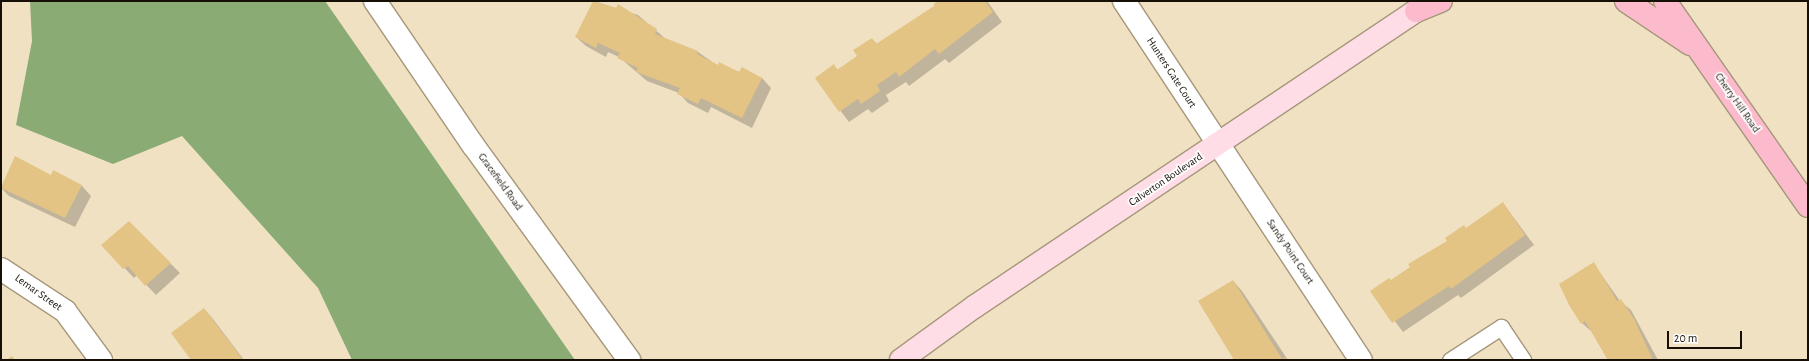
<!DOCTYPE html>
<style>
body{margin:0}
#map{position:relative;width:1809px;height:361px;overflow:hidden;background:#f0e1c3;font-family:"Alegreya Sans",sans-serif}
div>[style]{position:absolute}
.forest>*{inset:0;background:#8aac74}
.shadow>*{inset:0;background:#0003}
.building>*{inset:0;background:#e3c485}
.roads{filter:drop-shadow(1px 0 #a6977b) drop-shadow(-1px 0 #a6977b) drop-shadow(0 1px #a6977b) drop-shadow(0 -1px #a6977b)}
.lane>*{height:15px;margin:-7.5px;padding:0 7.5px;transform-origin:7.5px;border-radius:7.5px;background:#fff}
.street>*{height:22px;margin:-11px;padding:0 11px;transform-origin:11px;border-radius:11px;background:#fff}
.secondary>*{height:22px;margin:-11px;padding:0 11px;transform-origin:11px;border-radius:11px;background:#fedde6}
.primary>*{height:22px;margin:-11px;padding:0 11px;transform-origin:11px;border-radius:11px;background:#fcbbcc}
span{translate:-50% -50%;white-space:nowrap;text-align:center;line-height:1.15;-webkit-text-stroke:3.5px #fff;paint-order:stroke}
.street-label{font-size:11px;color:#150f06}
.frame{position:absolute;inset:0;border:2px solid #150f06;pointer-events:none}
.scale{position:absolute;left:1667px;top:331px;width:75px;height:18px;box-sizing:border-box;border:2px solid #150f06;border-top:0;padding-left:5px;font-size:12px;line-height:14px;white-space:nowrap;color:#150f06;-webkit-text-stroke:3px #fff;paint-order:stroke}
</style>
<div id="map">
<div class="forest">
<i style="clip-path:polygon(30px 1px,325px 1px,575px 360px,352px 360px,318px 288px,182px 136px,113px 164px,16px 125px,32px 41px)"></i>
</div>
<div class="shadow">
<i style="clip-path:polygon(594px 1px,638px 15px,667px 40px,698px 52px,718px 66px,762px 78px,771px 88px,752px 128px,711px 107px,708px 113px,688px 103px,679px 93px,647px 81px,619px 57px,608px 52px,606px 57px,586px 46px,576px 37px)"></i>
<i style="clip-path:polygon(938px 1px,987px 1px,1002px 22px,949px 63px,945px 59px,909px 86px,906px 82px,886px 95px,889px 101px,872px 113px,868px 109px,849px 122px,816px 78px,834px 66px,838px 70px,858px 57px,872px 39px,877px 44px,936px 6px,934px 4px)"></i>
<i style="clip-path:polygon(15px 157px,51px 176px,54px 171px,82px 186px,91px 196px,75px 227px,9px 196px,1px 188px)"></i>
<i style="clip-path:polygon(1503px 203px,1534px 245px,1461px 298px,1458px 295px,1403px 332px,1372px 291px,1391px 281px)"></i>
<i style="clip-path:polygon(129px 222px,180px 273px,156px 295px,137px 275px,134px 278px,103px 245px)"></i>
<i style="clip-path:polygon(1593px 263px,1620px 301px,1631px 310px,1658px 360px,1608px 360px,1592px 332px,1582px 323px)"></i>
<i style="clip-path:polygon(1233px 281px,1242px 291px,1288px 360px,1236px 360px)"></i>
<i style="clip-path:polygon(204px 309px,213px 319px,244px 360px,192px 360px)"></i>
</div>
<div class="building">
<i style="clip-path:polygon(593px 1px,616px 8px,618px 4px,657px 29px,655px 34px,698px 51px,697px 54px,718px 65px,719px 62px,739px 72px,742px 67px,762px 78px,742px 118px,701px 98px,698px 104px,677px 94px,680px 88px,636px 72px,638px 68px,617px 58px,620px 53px,598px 43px,596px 48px,575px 37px)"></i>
<i style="clip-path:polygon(936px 1px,985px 1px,993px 12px,939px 54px,935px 49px,899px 77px,896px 72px,877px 85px,880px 91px,861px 104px,858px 99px,839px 112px,815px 78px,834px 64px,837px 70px,857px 56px,853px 50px,872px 38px,876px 44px,934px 6px)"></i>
<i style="clip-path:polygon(15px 156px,51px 175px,53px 170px,82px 185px,65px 218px,1px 188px)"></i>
<i style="clip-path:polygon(1503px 202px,1525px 235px,1451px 289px,1449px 286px,1392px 323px,1370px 291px,1389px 278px,1391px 280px,1410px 267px,1408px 264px,1447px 241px,1445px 238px,1464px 225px,1466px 228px)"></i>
<i style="clip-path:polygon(129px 221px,171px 263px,145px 286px,128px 266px,123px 269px,101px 245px)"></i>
<i style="clip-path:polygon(1594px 262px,1617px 301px,1621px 299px,1634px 319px,1653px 360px,1608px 360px,1585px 321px,1581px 324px,1569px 305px,1559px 284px)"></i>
<i style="clip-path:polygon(1233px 280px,1282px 359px,1286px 357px,1288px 360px,1234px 360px,1198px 301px)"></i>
<i style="clip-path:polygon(204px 308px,243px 360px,191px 360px,171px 333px)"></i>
<i style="clip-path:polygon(12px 356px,15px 360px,6px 360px)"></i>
</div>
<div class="roads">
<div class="lane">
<i style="left:1450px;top:360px;width:61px;rotate:-32.9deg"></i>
<i style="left:1501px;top:327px;width:40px;rotate:56deg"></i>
</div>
<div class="street">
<i style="left:375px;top:1px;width:174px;rotate:55.8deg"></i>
<i style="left:473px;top:145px;width:266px;rotate:54deg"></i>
<i style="left:1124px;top:1px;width:430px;rotate:56.6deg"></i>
<i style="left:1px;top:269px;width:77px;rotate:33.3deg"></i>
<i style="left:65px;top:311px;width:61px;rotate:53.7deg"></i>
</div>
<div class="secondary">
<i style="left:901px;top:360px;width:90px;rotate:-36deg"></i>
<i style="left:974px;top:307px;width:550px;rotate:-33.81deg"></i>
</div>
<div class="primary">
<i style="left:1626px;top:1px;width:77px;rotate:33.9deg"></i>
<i style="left:1665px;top:1px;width:250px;rotate:55.1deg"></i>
<i style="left:1416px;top:11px;width:27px;rotate:-22deg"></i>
</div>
</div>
<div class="street-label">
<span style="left:1171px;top:73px;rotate:57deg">Hunters Gate Court</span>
<span style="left:1737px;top:103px;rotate:55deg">Cherry Hill Road</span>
<span style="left:1166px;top:180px;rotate:-34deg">Calverton Boulevard</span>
<span style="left:500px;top:182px;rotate:54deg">Gracefield Road</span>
<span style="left:1290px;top:252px;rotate:56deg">Sandy Point Court</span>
<span style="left:38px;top:293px;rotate:35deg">Lemar Street</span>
</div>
<div class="frame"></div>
<div class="scale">20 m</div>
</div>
